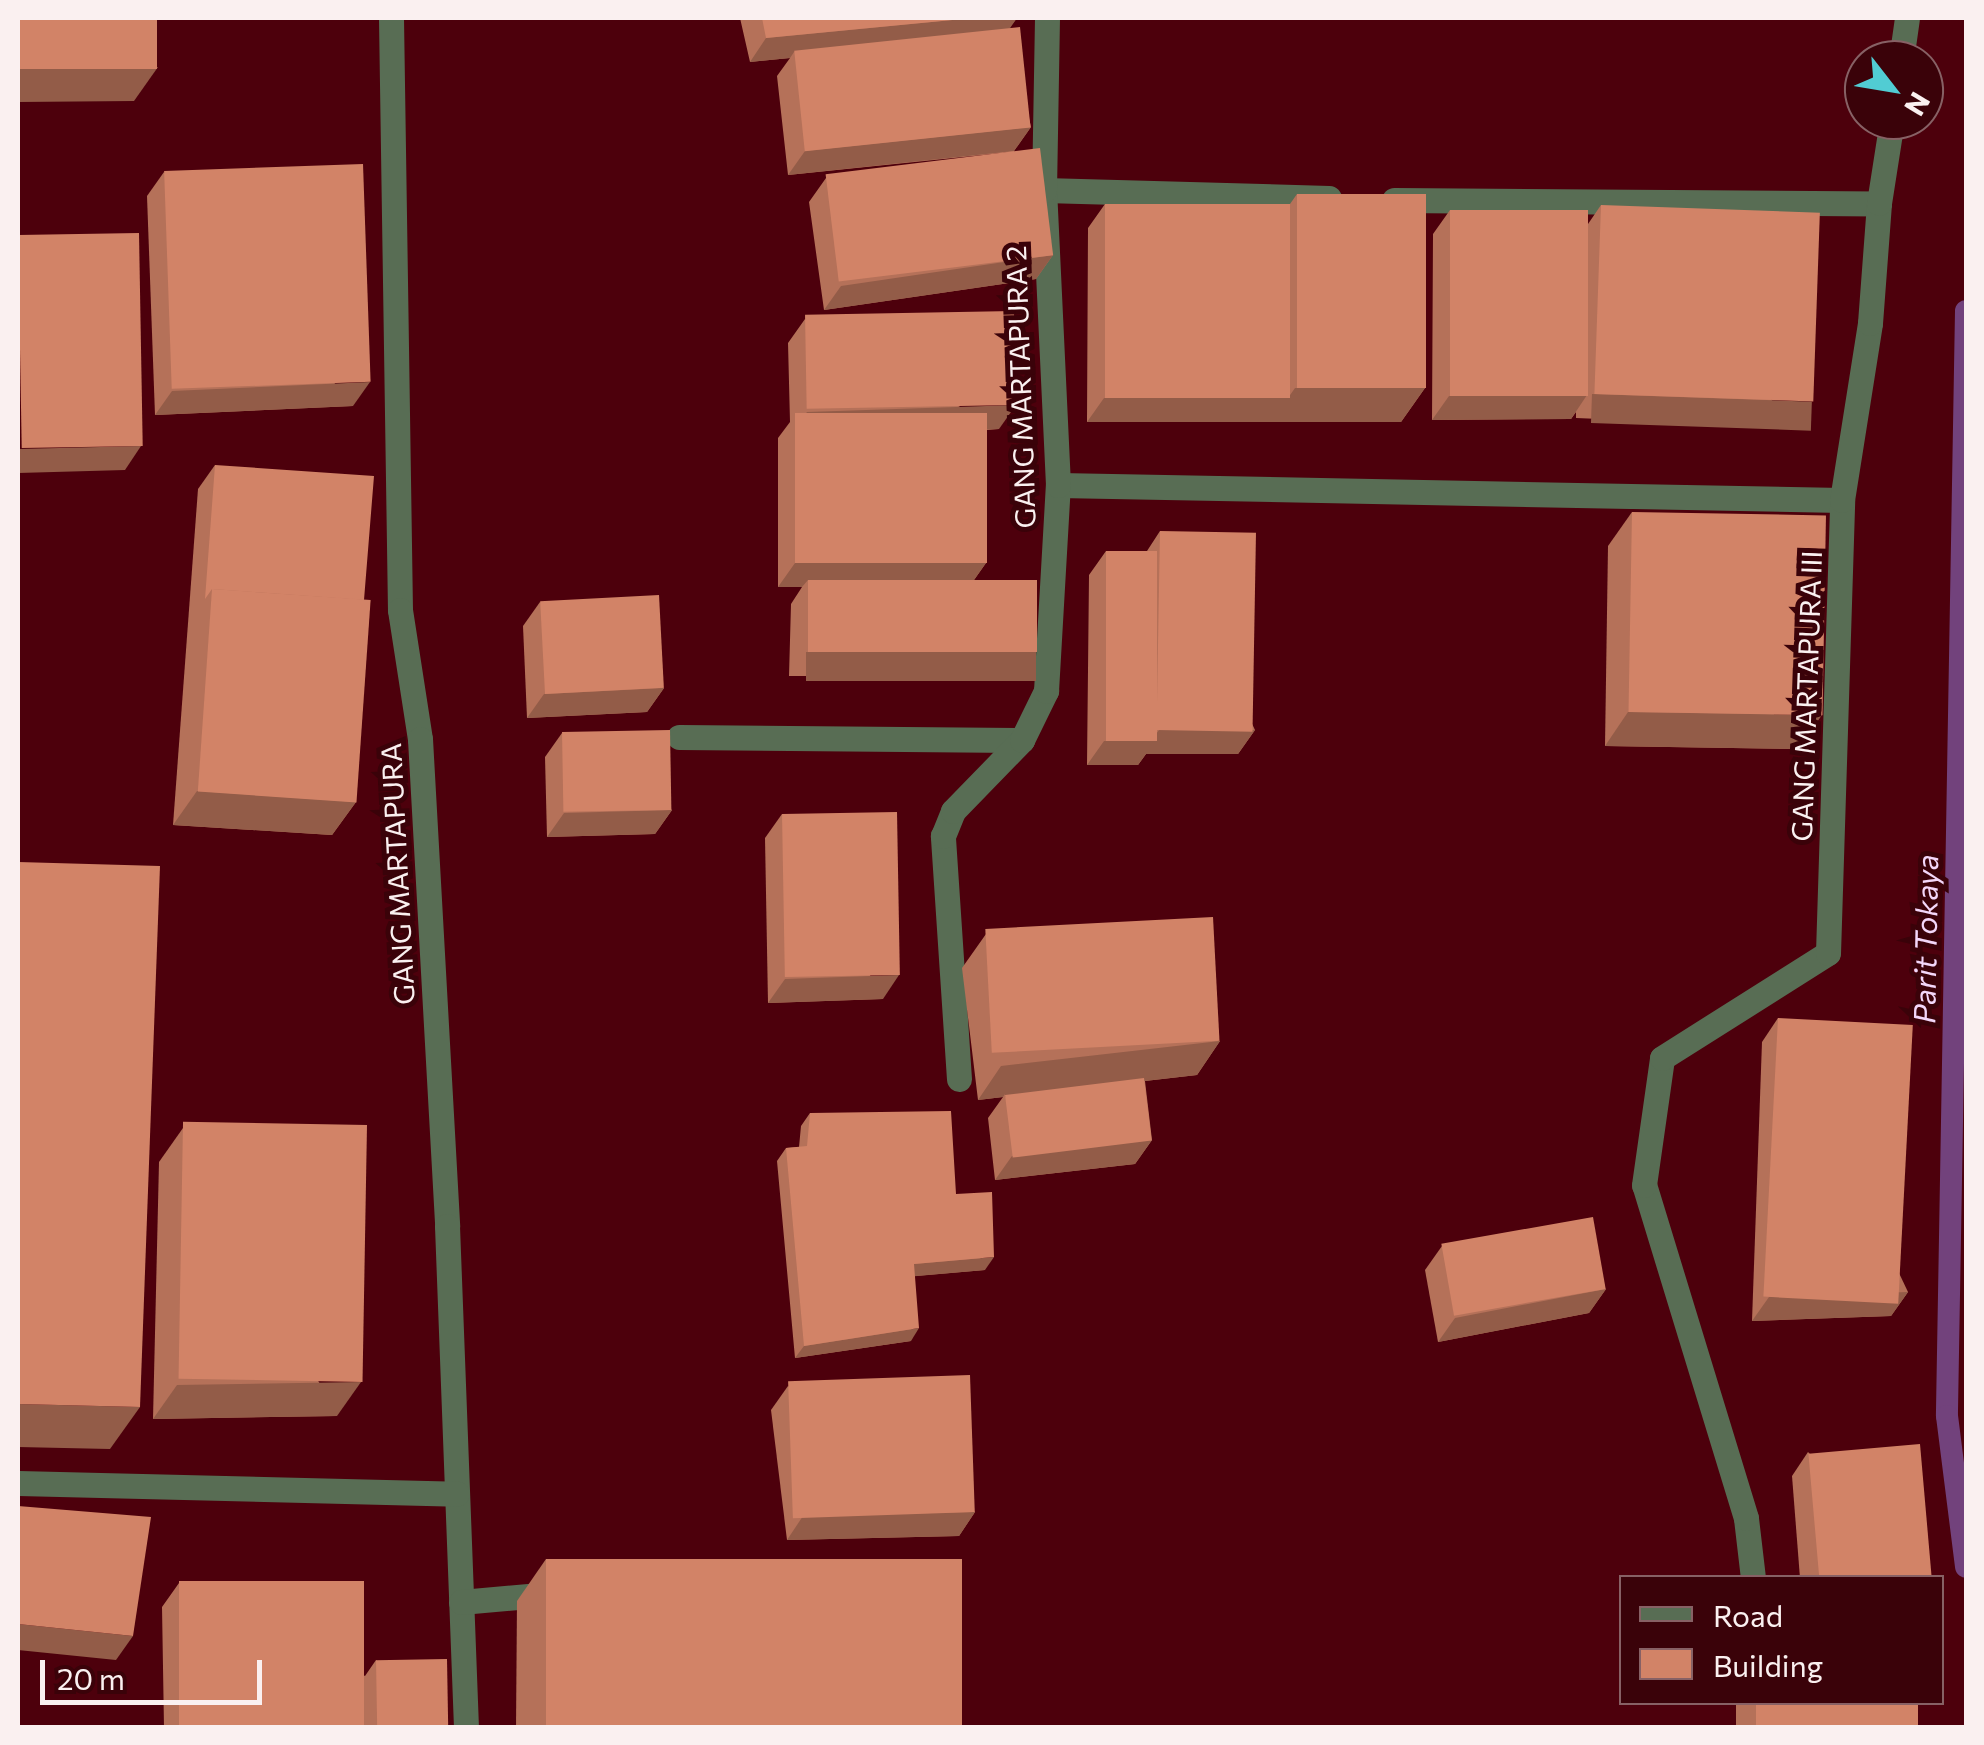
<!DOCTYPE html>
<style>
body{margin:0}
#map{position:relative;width:1984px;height:1745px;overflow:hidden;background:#4d000c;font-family:Commissioner,sans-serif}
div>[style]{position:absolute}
.stream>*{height:22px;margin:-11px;padding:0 11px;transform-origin:11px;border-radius:11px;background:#72427c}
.minor>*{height:25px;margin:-12.5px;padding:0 12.5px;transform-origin:12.5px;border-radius:12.5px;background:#586d54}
.wall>*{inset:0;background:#b57159;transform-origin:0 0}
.shaded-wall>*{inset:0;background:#935c48;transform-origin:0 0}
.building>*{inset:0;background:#d28367;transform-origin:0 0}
span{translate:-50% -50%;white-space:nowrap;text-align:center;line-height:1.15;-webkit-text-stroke:10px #3a0209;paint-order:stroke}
.street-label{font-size:28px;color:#faf0f0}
.water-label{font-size:30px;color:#f3d7f9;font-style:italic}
.frame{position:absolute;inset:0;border:20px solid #faf0f0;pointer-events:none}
.legend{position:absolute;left:1619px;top:1575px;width:325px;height:130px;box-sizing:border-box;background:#3a0209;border:2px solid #876165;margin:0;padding:12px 18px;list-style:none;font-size:30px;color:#faf0f0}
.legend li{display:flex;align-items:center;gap:20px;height:50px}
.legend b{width:50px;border:2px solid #876165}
.north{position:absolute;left:1844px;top:40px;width:100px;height:100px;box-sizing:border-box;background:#3a0209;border:2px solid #876165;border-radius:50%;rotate:121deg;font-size:28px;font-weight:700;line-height:40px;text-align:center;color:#faf0f0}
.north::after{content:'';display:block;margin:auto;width:35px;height:45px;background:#51ccd3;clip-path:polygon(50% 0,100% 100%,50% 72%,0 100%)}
.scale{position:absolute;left:40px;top:1660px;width:222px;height:45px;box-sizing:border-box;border:5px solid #faf0f0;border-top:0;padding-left:12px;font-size:30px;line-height:35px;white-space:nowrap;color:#faf0f0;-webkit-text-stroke:8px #3a0209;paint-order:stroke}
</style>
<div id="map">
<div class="stream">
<i style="left:1966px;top:311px;width:1105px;rotate:90.99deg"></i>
<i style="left:1947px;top:1416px;width:152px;rotate:82.8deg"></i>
</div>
<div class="minor">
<i style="left:391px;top:18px;width:592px;rotate:89.13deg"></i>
<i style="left:400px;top:610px;width:131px;rotate:81.2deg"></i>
<i style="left:420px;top:739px;width:488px;rotate:86.8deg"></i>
<i style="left:447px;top:1226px;width:502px;rotate:87.83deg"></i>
<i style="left:1901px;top:60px;width:42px;rotate:-81.9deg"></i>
<i style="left:1044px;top:190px;width:285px;rotate:1.6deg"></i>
<i style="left:1394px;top:200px;width:485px;rotate:0.4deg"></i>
<i style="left:1058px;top:485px;width:784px;rotate:1.1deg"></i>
<i style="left:679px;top:737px;width:343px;rotate:0.5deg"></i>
<i style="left:959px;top:1079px;width:244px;rotate:-93.8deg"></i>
<i style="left:943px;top:836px;width:27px;rotate:-68deg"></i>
<i style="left:953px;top:811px;width:99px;rotate:-45.8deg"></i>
<i style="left:1022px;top:740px;width:55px;rotate:-63.9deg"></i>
<i style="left:1046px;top:691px;width:206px;rotate:-86.7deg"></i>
<i style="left:1058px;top:485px;width:295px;rotate:-92.7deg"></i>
<i style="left:1044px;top:190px;width:172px;rotate:-89deg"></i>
<i style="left:18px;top:1483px;width:439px;rotate:1.4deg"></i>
<i style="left:1753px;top:1578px;width:60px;rotate:-96.7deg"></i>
<i style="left:1746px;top:1518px;width:348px;rotate:-107deg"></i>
<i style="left:1644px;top:1185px;width:128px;rotate:-81.9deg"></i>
<i style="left:1662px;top:1058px;width:196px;rotate:-32.3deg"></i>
<i style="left:1828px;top:953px;width:453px;rotate:-88.2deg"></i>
<i style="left:1842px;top:500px;width:179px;rotate:-81deg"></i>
<i style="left:1870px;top:323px;width:120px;rotate:-85.7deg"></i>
<i style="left:1879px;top:203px;width:84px;rotate:-81.1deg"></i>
<i style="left:461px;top:1602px;width:90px;rotate:-5.1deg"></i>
</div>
<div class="wall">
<i style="clip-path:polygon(740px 18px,1017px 18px,1009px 28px,1031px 127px,1014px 151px,1053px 255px,1036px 279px,824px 310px,809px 202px,826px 178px,1012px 152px,788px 175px,777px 76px,790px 58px,750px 62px)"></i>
<i style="clip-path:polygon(164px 172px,353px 406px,155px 415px,147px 196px)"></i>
<i style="clip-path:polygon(1297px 194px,1425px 388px,1401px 422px,1087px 422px,1088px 228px,1105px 204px,1290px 204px)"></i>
<i style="clip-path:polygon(1601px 205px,1795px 427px,1576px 418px,1576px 412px,1571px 419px,1432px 420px,1433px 234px,1450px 210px,1588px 224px)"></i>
<i style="clip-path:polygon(805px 319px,999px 429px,987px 430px,986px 563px,974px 580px,1019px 676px,789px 676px,791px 604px,802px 587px,778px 587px,778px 438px,790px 422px,788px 343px)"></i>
<i style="clip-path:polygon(215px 465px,364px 600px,356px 802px,332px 835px,173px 825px,198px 489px)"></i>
<i style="clip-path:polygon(1632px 512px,1798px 749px,1605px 746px,1608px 546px)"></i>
<i style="clip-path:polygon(1160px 531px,1255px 730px,1238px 754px,1146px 754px,1138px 765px,1087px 765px,1089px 575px,1106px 551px,1147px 551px)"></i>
<i style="clip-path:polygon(540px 602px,664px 688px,647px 712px,527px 718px,523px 626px)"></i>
<i style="clip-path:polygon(562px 733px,672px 810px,655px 834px,547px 837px,545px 757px)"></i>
<i style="clip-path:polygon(782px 814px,883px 999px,768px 1003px,765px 838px)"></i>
<i style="clip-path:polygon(986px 934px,1220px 1041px,1197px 1075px,1145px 1081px,1152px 1140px,1135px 1164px,995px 1180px,988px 1118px,1003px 1097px,978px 1100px,962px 968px)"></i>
<i style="clip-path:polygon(1778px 1018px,1908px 1292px,1891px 1316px,1752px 1321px,1762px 1042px)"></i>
<i style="clip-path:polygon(810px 1113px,956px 1194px,985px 1270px,915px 1276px,911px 1341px,795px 1358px,777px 1161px,786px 1148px,799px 1147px,801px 1126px)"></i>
<i style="clip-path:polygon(183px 1128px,337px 1416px,153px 1419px,159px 1162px)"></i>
<i style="clip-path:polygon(1442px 1246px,1606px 1289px,1589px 1313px,1438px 1342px,1425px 1270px)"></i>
<i style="clip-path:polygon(788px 1386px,975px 1512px,959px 1536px,787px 1540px,771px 1410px)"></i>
<i style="clip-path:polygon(1808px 1452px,1931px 1578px,1800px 1578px,1792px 1476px)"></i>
<i style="clip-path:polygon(546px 1559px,961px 1728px,516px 1728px,517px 1601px)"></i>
<i style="clip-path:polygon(179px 1583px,365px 1676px,376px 1660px,448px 1728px,164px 1728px,162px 1607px)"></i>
<i style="left:1736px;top:1702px;width:182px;height:26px"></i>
</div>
<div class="shaded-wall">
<i style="clip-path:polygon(973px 18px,1017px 18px,1004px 37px,794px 52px,790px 58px,750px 62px,766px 38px)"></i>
<i style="clip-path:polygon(158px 67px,134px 101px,18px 102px,18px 69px)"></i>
<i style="clip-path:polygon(1031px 127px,1014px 151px,788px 175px,805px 151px)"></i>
<i style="clip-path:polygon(1053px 255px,1036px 279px,824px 310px,841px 286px)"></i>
<i style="clip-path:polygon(370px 382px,353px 406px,155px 415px,172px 391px)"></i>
<i style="clip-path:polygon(1295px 388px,1425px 388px,1401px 422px,1087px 422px,1104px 398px,1288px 398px)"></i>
<i style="left:1592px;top:394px;width:220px;height:29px;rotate:2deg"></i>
<i style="clip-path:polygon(1587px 395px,1571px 419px,1432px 420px,1449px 396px)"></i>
<i style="clip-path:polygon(1016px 405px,999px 429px,795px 435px,795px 428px,807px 412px)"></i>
<i style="clip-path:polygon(141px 446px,125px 470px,18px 473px,18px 449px)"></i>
<i style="clip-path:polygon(795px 563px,986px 563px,969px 587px,808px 580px,802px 587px,778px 587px)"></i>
<i style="left:806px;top:652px;width:230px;height:29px"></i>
<i style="clip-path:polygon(664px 688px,647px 712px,527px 718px,544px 694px)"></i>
<i style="clip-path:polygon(1628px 712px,1822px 715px,1798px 749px,1605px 746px)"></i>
<i style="clip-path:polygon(1159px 730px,1255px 730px,1238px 754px,1146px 754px,1138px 765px,1087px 765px,1104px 741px,1151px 741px)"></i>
<i style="clip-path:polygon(197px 791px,356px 802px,332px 835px,173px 825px)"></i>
<i style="clip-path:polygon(672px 810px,655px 834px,547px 837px,564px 813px)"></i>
<i style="clip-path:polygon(899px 975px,883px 999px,768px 1003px,785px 979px)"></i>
<i style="clip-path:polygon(1220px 1041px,1197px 1075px,1005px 1097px,1005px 1094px,1003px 1097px,978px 1100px,1001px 1066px)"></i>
<i style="clip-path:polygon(1152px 1140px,1135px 1164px,995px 1180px,1012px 1156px)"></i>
<i style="clip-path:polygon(994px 1257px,985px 1270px,906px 1277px,914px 1264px)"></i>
<i style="clip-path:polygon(1606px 1289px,1589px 1313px,1438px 1342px,1455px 1318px)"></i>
<i style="clip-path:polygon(1908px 1292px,1891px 1316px,1752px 1321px,1769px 1297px)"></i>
<i style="clip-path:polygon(919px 1328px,911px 1341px,795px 1358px,804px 1346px)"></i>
<i style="clip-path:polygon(361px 1382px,337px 1416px,153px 1419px,177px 1385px)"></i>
<i style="clip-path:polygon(18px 1404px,140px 1407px,110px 1449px,18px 1447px)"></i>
<i style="clip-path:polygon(975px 1512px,959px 1536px,787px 1540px,803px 1516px)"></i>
<i style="clip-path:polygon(18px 1624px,133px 1636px,116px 1660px,18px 1650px)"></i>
</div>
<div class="building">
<i style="left:18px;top:18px;width:139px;height:51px"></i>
<i style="clip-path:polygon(762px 18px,973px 18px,766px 38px)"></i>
<i style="left:1020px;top:27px;width:101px;height:227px;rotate:84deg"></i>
<i style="left:1040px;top:148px;width:108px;height:216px;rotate:83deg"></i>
<i style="left:363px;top:164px;width:218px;height:199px;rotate:88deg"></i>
<i style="left:1297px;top:194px;width:129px;height:194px"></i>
<i style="left:1105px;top:204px;width:185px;height:194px"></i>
<i style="left:1601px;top:205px;width:219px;height:189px;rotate:2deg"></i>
<i style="left:1450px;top:210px;width:138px;height:186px"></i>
<i style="left:139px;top:233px;width:213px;height:121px;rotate:89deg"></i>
<i style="left:1014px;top:311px;width:94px;height:209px;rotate:89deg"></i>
<i style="left:987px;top:413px;width:150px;height:192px;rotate:90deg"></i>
<i style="clip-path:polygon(215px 465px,374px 476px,364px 600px,212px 589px,205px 599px)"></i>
<i style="left:1632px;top:512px;width:194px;height:200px;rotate:1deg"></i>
<i style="left:1160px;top:531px;width:96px;height:199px;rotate:1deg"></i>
<i style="left:1106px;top:551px;width:51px;height:190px"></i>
<i style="left:808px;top:580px;width:229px;height:72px"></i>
<i style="left:212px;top:589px;width:159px;height:203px;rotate:4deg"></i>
<i style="left:659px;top:595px;width:93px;height:119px;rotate:87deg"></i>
<i style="left:670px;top:730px;width:80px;height:108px;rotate:89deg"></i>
<i style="left:897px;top:812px;width:163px;height:115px;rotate:89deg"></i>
<i style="clip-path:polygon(18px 862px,160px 866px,140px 1407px,18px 1404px)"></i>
<i style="left:1213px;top:917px;width:124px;height:228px;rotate:87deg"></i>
<i style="left:1778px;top:1018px;width:135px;height:279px;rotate:3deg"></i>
<i style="left:1144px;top:1078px;width:63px;height:140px;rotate:83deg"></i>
<i style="clip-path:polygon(951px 1111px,956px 1194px,992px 1192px,994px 1257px,914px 1264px,919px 1328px,804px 1346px,786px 1148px,807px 1146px,810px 1113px)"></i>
<i style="left:367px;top:1125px;width:257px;height:184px;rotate:91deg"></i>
<i style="left:1593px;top:1217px;width:73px;height:154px;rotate:80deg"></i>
<i style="left:970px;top:1375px;width:137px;height:182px;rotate:88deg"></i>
<i style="left:1920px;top:1444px;width:134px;height:112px;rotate:85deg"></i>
<i style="clip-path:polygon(18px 1506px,151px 1517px,133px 1636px,18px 1624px)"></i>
<i style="left:546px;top:1559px;width:416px;height:169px"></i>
<i style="left:364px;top:1581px;width:147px;height:185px;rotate:90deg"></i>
<i style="left:447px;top:1659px;width:69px;height:71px;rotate:89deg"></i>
<i style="left:1756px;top:1702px;width:162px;height:26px"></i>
</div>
<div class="street-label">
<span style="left:1020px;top:387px;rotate:-92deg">GANG MARTAPURA 2</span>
<span style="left:1806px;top:696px;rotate:-88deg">GANG MARTAPURA III</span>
<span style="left:397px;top:874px;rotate:-93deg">GANG MARTAPURA</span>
</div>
<div class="water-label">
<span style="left:1925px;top:939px;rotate:-89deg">Parit Tokaya</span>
</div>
<div class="frame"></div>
<ul class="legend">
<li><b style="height:12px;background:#586d54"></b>Road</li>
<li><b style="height:28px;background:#d28367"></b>Building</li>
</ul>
<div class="north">N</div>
<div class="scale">20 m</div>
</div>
